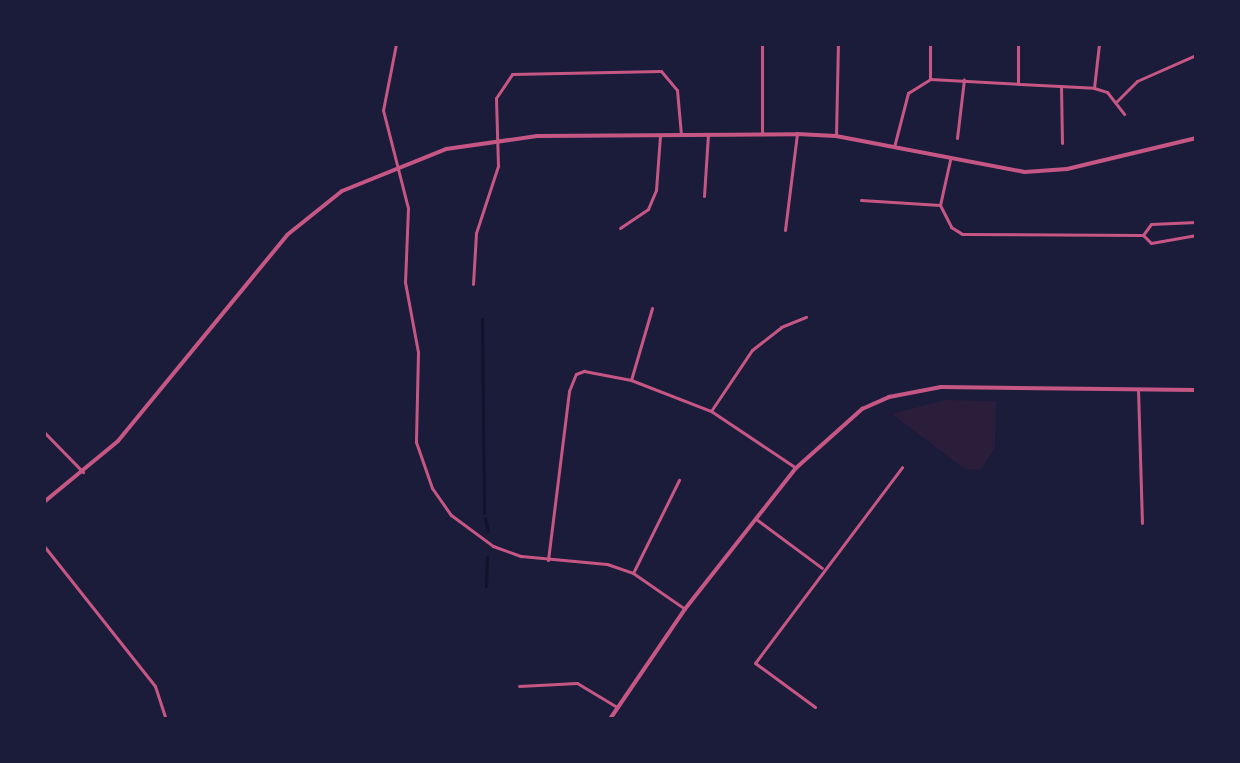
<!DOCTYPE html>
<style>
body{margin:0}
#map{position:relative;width:1240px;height:763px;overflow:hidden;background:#1b1b3a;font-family:Signika,sans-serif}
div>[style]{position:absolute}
.green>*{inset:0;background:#2a1e3b}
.stream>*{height:3px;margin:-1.5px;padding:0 1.5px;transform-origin:1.5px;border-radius:1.5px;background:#12122b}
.minor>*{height:3px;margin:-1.5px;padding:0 1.5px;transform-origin:1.5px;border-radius:1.5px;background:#c65784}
.tertiary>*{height:4px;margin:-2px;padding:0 2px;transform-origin:2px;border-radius:2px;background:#c65784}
span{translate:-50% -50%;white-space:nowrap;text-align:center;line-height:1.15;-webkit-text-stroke:6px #1b1b3a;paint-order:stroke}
.frame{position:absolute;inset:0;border:46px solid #1b1b3a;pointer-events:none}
</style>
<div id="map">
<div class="green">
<i style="clip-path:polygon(945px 400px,996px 401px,995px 448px,980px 470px,965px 469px,892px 414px)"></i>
</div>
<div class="stream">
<i style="left:482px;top:319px;width:194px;rotate:89.4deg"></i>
<i style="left:485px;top:518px;width:13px;rotate:77deg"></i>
<i style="left:486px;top:586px;width:29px;rotate:-88deg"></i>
</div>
<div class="minor">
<i style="left:396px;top:44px;width:67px;rotate:101.1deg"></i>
<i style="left:383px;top:110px;width:101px;rotate:75.7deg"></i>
<i style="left:408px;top:208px;width:74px;rotate:92.3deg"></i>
<i style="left:405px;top:282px;width:71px;rotate:79.5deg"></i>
<i style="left:418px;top:352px;width:90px;rotate:91.3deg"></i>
<i style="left:416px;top:442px;width:49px;rotate:70.8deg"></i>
<i style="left:432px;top:488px;width:33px;rotate:55deg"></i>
<i style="left:451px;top:515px;width:52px;rotate:36.4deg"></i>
<i style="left:493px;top:546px;width:30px;rotate:20deg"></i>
<i style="left:521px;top:556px;width:86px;rotate:5.3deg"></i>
<i style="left:607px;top:564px;width:28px;rotate:19deg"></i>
<i style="left:633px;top:573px;width:63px;rotate:34.7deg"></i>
<i style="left:762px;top:44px;width:90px;rotate:90deg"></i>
<i style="left:930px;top:44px;width:35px;rotate:90deg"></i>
<i style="left:1018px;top:82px;width:38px;rotate:-90deg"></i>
<i style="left:1061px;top:86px;width:57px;rotate:89deg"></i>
<i style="left:1094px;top:88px;width:44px;rotate:-83.5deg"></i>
<i style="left:1117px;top:101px;width:28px;rotate:-45deg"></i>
<i style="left:1137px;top:81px;width:64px;rotate:-23.8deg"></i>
<i style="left:836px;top:136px;width:92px;rotate:-88.8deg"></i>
<i style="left:957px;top:138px;width:59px;rotate:-83.2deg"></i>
<i style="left:894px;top:147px;width:56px;rotate:-75.5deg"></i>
<i style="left:908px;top:93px;width:26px;rotate:-32deg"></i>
<i style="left:930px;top:79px;width:164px;rotate:3.1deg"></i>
<i style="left:1094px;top:88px;width:14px;rotate:17deg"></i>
<i style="left:1107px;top:92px;width:28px;rotate:52deg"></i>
<i style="left:950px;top:160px;width:46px;rotate:102.5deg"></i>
<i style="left:940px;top:205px;width:25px;rotate:63deg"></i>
<i style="left:951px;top:227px;width:13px;rotate:32deg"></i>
<i style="left:962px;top:234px;width:181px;rotate:0.3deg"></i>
<i style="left:704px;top:196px;width:62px;rotate:-86.3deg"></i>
<i style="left:861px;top:200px;width:79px;rotate:3.6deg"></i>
<i style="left:1196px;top:222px;width:45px;rotate:177.5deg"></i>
<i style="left:1151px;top:224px;width:14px;rotate:126deg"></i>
<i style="left:1143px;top:235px;width:11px;rotate:45deg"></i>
<i style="left:1151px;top:243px;width:46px;rotate:-10.1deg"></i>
<i style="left:620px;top:228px;width:34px;rotate:-34deg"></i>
<i style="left:648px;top:209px;width:21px;rotate:-67deg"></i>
<i style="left:656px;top:190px;width:55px;rotate:-85.8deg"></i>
<i style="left:785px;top:230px;width:97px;rotate:-82.9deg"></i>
<i style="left:473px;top:284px;width:51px;rotate:-86.6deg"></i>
<i style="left:476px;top:233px;width:71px;rotate:-71.8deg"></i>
<i style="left:498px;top:166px;width:68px;rotate:-91.7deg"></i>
<i style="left:496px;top:98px;width:29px;rotate:-56deg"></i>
<i style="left:512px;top:74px;width:149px;rotate:-1.2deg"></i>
<i style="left:661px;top:71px;width:25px;rotate:50deg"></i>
<i style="left:677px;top:90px;width:45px;rotate:84.9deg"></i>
<i style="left:631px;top:380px;width:75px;rotate:-73.7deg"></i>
<i style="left:1138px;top:389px;width:134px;rotate:88.3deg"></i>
<i style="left:711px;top:411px;width:73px;rotate:-56.1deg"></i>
<i style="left:752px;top:350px;width:37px;rotate:-38deg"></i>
<i style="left:781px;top:327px;width:27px;rotate:-22deg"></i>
<i style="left:44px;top:432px;width:56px;rotate:45.7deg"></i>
<i style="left:756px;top:519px;width:82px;rotate:36.6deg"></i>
<i style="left:44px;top:546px;width:179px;rotate:51.6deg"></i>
<i style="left:155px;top:686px;width:35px;rotate:72deg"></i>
<i style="left:548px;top:560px;width:170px;rotate:-82.9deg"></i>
<i style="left:569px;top:391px;width:18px;rotate:-68deg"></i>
<i style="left:576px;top:374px;width:9px;rotate:-21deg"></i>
<i style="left:584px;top:371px;width:48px;rotate:10.8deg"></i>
<i style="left:631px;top:380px;width:86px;rotate:21.2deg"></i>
<i style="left:711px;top:411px;width:102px;rotate:33.8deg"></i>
<i style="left:633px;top:573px;width:104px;rotate:-63.7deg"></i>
<i style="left:519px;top:686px;width:58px;rotate:-3deg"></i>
<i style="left:577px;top:683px;width:47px;rotate:31deg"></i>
<i style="left:815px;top:707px;width:74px;rotate:-143.7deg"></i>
<i style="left:755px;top:663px;width:245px;rotate:-53.1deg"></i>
</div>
<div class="tertiary">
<i style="left:44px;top:502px;width:96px;rotate:-39.5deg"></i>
<i style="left:118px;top:441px;width:266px;rotate:-50.6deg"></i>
<i style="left:287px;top:235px;width:70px;rotate:-38.7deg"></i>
<i style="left:342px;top:191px;width:112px;rotate:-22deg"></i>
<i style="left:446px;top:149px;width:92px;rotate:-8.1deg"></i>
<i style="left:537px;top:136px;width:260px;rotate:-0.4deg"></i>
<i style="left:797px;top:134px;width:39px;rotate:3deg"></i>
<i style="left:836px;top:136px;width:192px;rotate:10.8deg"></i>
<i style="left:1025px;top:172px;width:42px;rotate:-4.1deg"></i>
<i style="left:1067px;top:169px;width:133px;rotate:-13.5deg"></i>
<i style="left:610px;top:719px;width:133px;rotate:-55.7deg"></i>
<i style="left:685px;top:609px;width:179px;rotate:-51.8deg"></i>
<i style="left:796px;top:468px;width:89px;rotate:-41.8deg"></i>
<i style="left:862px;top:409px;width:30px;rotate:-24deg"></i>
<i style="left:889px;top:397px;width:53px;rotate:-10.9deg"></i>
<i style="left:941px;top:387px;width:255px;rotate:0.7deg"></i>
</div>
<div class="frame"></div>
</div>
